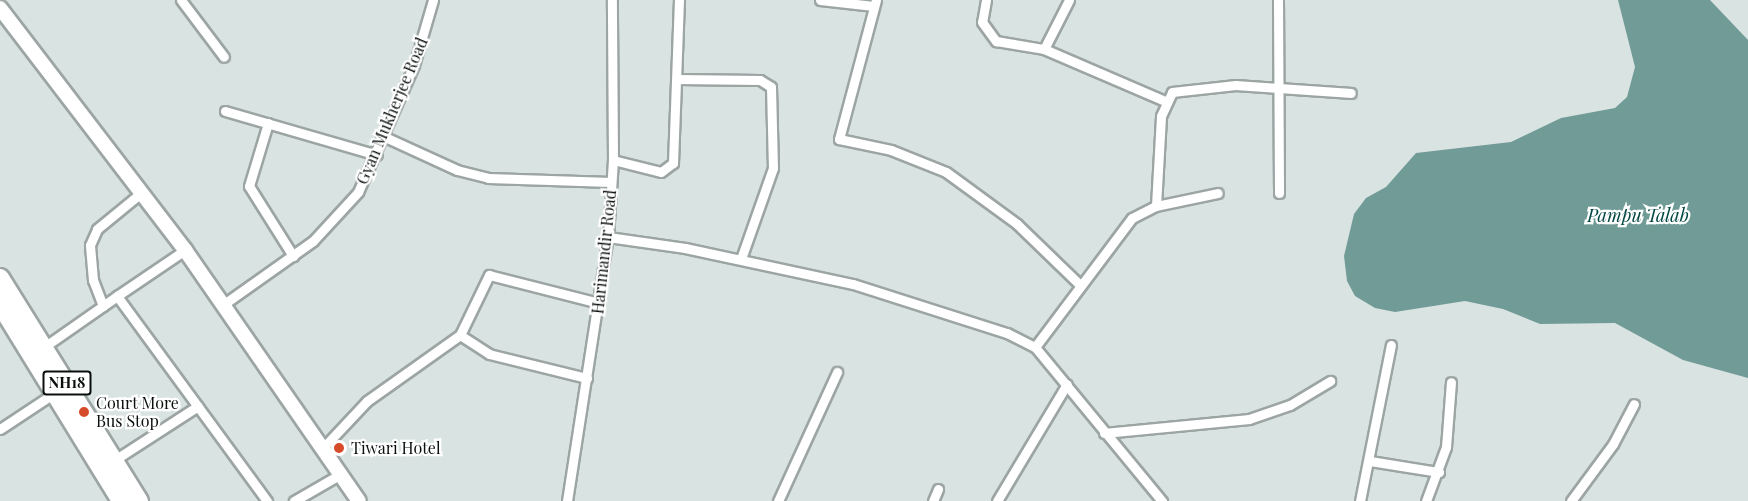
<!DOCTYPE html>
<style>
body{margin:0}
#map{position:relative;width:1748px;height:501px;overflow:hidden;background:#d9e3e2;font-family:"Playfair Display",serif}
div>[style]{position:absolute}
.water>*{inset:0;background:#719b97}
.roads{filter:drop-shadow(2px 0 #9ca5a4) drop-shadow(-2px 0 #9ca5a4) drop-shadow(0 2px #9ca5a4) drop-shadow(0 -2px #9ca5a4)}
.street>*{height:9px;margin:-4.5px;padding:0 4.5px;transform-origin:4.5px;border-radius:4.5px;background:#fff}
.secondary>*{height:14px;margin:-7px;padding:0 7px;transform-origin:7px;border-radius:7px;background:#fff}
.highway>*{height:18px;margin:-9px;padding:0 9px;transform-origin:9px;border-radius:9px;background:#fff}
.dots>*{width:16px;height:16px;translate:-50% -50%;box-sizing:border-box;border:3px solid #fff;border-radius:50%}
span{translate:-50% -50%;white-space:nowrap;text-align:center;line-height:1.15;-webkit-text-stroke:4.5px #fff;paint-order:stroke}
.shield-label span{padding:2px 4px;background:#fff;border:2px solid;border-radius:4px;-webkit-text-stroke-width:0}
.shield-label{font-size:15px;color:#0b0e0e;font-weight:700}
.street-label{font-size:16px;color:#0b0e0e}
.poi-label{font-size:16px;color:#0b0e0e}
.left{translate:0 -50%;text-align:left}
.water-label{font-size:18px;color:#014642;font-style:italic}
</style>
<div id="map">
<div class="water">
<i style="clip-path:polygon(1618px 0,1710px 0,1748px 40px,1748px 378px,1683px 360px,1615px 323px,1540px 324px,1503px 309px,1465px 301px,1395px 312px,1375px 308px,1355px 296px,1347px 281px,1344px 256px,1354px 214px,1366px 198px,1386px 187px,1416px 153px,1511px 142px,1561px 118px,1615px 108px,1627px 97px,1635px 67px)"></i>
</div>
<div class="roads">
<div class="street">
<i style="left:181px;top:0;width:71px;rotate:53deg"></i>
<i style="left:820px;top:0;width:54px;rotate:6.3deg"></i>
<i style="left:876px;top:0;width:144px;rotate:104.9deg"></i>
<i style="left:839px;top:139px;width:53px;rotate:11.9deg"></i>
<i style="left:891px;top:150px;width:59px;rotate:21.8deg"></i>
<i style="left:946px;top:172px;width:88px;rotate:36.2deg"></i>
<i style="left:1017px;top:224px;width:86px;rotate:44.1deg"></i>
<i style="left:986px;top:0;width:22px;rotate:100deg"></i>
<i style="left:982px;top:22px;width:24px;rotate:54deg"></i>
<i style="left:996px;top:41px;width:49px;rotate:9.5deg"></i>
<i style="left:1069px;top:0;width:55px;rotate:117deg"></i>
<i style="left:1044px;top:49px;width:132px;rotate:23.3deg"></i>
<i style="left:1278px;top:0;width:193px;rotate:89.7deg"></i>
<i style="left:677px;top:79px;width:83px;rotate:0.7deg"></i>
<i style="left:760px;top:80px;width:13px;rotate:32deg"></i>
<i style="left:771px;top:87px;width:81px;rotate:88.6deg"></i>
<i style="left:773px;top:168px;width:96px;rotate:109.4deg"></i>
<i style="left:225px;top:111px;width:158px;rotate:16.1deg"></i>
<i style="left:268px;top:123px;width:66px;rotate:106.8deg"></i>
<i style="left:249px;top:186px;width:83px;rotate:57.8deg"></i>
<i style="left:385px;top:137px;width:79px;rotate:24.6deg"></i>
<i style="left:457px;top:170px;width:32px;rotate:14deg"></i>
<i style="left:488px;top:178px;width:123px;rotate:1.9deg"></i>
<i style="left:613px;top:160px;width:49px;rotate:14deg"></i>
<i style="left:661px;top:172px;width:15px;rotate:-37deg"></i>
<i style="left:673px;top:163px;width:163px;rotate:-87.9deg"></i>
<i style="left:1156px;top:206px;width:90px;rotate:-86.8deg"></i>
<i style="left:1161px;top:116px;width:26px;rotate:-65deg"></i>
<i style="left:1172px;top:92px;width:64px;rotate:-6.2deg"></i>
<i style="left:1236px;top:85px;width:115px;rotate:4deg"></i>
<i style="left:608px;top:237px;width:78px;rotate:8.1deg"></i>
<i style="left:685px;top:248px;width:172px;rotate:12.1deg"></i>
<i style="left:853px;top:284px;width:162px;rotate:17.7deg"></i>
<i style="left:1007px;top:333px;width:31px;rotate:27deg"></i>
<i style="left:1035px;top:347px;width:200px;rotate:50.5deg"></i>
<i style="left:117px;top:296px;width:82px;rotate:-34.1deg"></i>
<i style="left:224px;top:304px;width:109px;rotate:-35.3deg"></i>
<i style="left:313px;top:241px;width:67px;rotate:-47.4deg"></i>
<i style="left:358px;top:192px;width:139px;rotate:-66.2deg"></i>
<i style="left:414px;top:65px;width:68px;rotate:-73.7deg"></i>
<i style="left:103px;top:306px;width:28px;rotate:-111deg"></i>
<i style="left:93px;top:280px;width:35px;rotate:-95deg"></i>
<i style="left:90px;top:245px;width:17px;rotate:-66deg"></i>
<i style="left:97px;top:229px;width:58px;rotate:-39.4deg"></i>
<i style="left:460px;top:335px;width:35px;rotate:33deg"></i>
<i style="left:489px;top:354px;width:101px;rotate:13.8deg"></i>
<i style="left:44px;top:347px;width:89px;rotate:-34.9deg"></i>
<i style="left:117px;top:296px;width:254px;rotate:53.8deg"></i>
<i style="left:1035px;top:347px;width:161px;rotate:-53.1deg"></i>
<i style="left:1132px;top:218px;width:27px;rotate:-27deg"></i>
<i style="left:1156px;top:206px;width:63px;rotate:-11.8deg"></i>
<i style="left:0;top:429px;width:67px;rotate:-33.5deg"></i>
<i style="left:1104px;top:433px;width:146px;rotate:-5.5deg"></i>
<i style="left:1249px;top:419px;width:43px;rotate:-18.9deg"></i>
<i style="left:1290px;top:405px;width:47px;rotate:-31deg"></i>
<i style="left:321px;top:450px;width:67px;rotate:-46.8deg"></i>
<i style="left:367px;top:401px;width:114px;rotate:-35.4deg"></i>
<i style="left:460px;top:335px;width:67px;rotate:-64.2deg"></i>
<i style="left:489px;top:275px;width:114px;rotate:14.3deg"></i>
<i style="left:113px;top:461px;width:101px;rotate:-32.9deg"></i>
<i style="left:1370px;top:461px;width:70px;rotate:9.1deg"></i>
<i style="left:294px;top:501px;width:52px;rotate:-30deg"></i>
<i style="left:567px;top:501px;width:267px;rotate:-81.2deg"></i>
<i style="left:608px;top:237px;width:77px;rotate:-86.3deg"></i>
<i style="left:613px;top:160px;width:160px;rotate:-90.4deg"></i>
<i style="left:778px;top:501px;width:142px;rotate:-65.4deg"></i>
<i style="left:933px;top:501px;width:13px;rotate:-67deg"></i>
<i style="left:997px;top:501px;width:136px;rotate:-59.1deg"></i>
<i style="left:1360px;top:501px;width:159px;rotate:-78.8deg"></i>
<i style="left:1426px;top:501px;width:58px;rotate:-69.7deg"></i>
<i style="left:1446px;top:447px;width:65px;rotate:-85.6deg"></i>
<i style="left:1571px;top:501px;width:71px;rotate:-53.6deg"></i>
<i style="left:1613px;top:444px;width:45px;rotate:-62.3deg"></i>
</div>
<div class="secondary">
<i style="left:0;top:8px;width:305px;rotate:52.6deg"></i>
<i style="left:185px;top:250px;width:305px;rotate:55.3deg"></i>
</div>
<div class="highway">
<i style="left:0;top:278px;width:263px;rotate:58.1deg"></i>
<i style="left:0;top:304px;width:231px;rotate:58.4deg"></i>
</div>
</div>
<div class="dots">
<i style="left:84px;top:412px;background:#d64b2a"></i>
<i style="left:339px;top:448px;background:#d64b2a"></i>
</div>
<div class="shield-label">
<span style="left:67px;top:383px">NH18</span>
</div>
<div class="street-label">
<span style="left:392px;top:111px;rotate:-67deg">Gyan Mukherjee Road</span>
<span style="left:604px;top:252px;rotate:-84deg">Harimandir Road</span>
</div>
<div class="poi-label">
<span class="left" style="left:96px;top:412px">Court More<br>Bus Stop</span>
<span class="left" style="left:351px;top:448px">Tiwari Hotel</span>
</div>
<div class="water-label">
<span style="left:1638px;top:215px">Pampu Talab</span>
</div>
</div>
